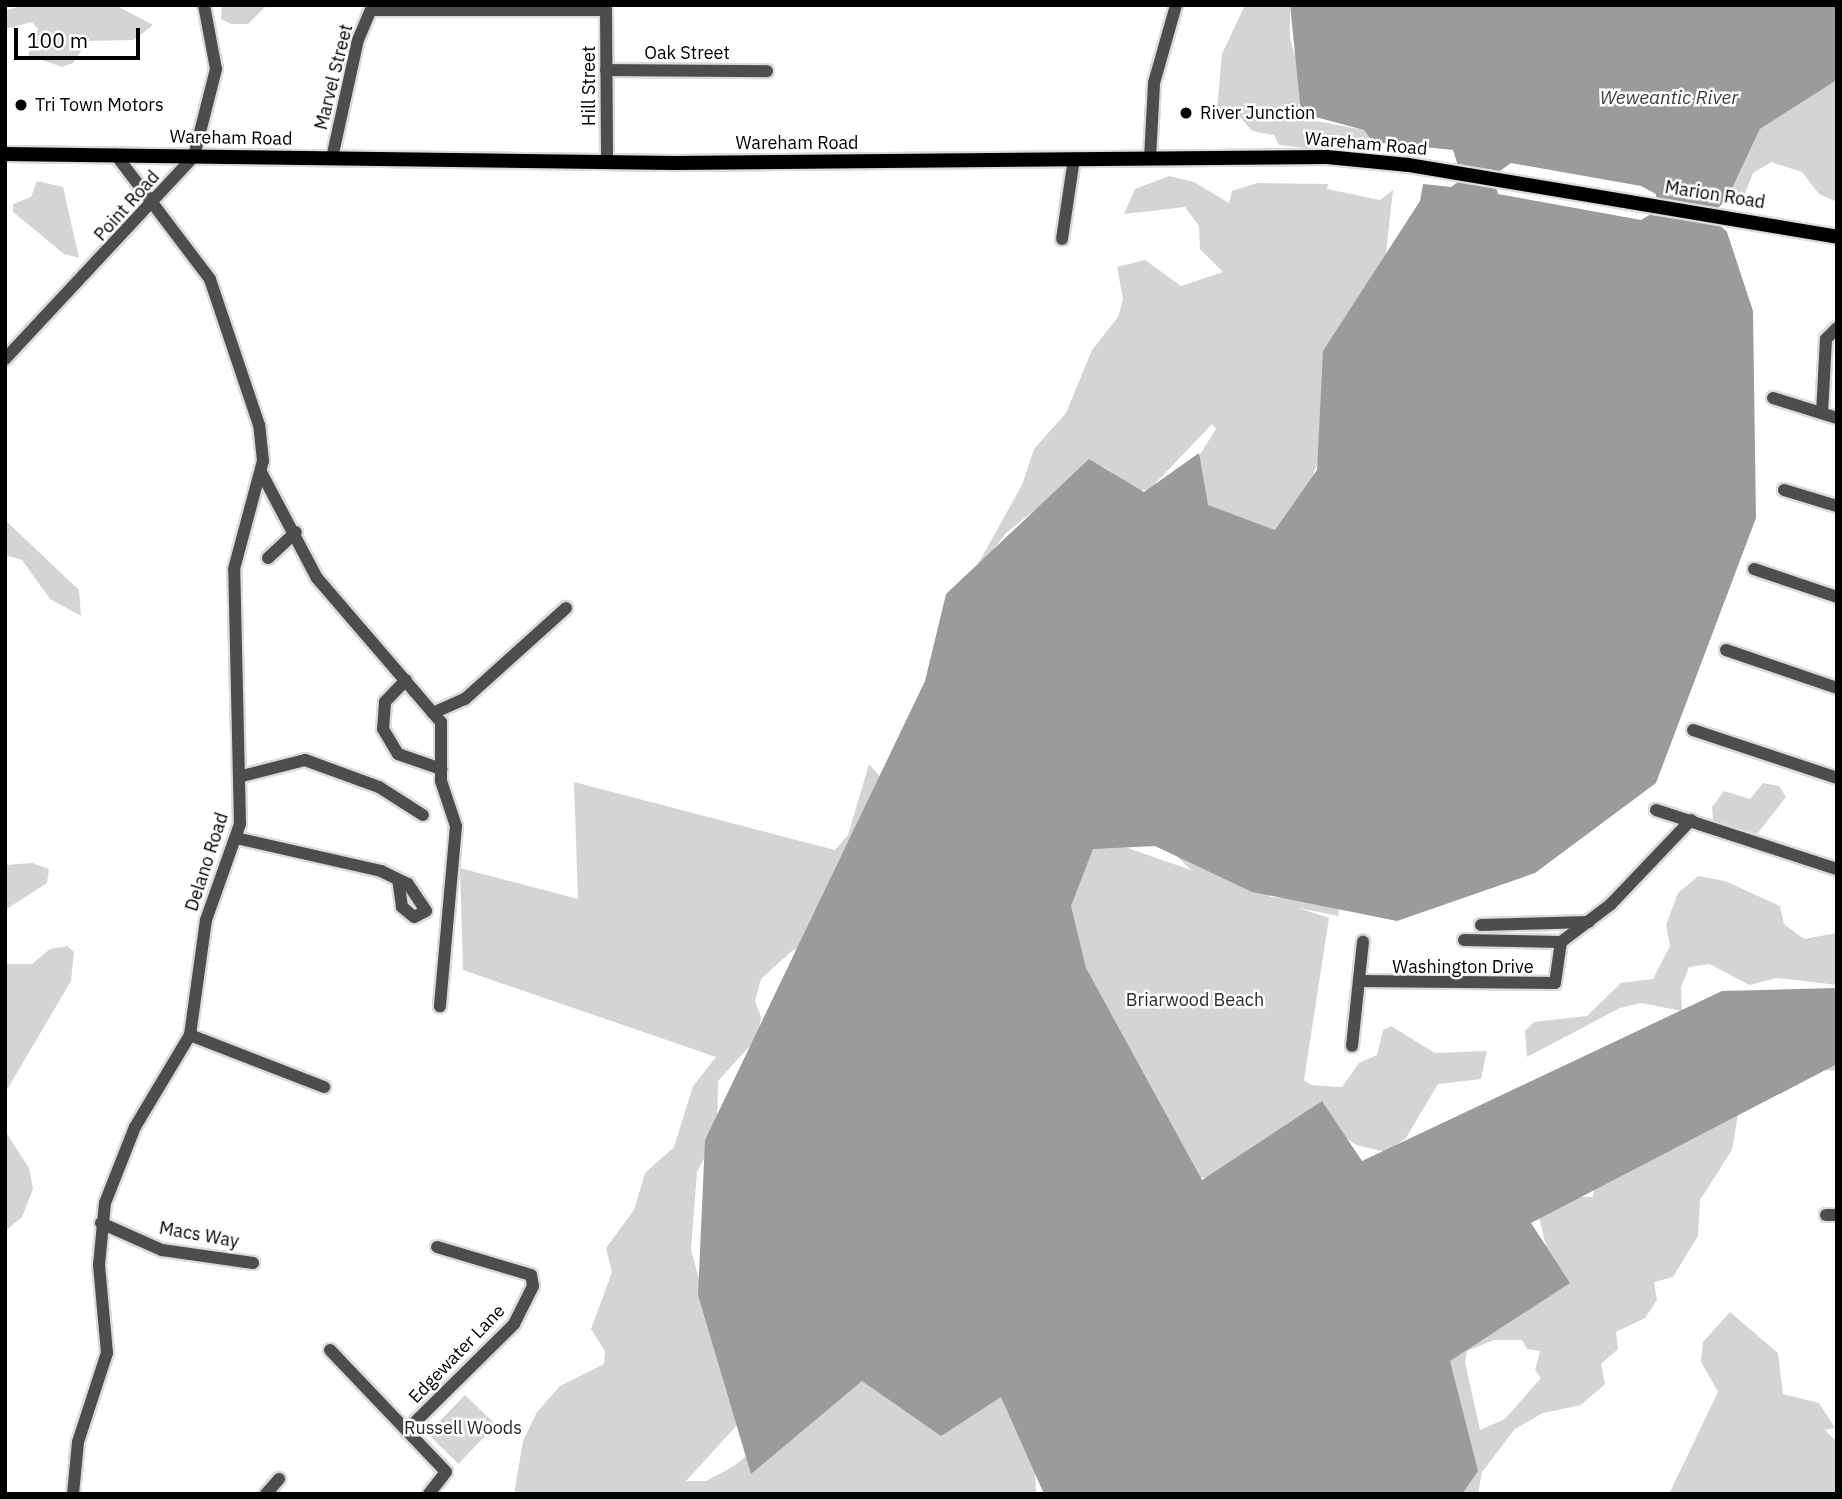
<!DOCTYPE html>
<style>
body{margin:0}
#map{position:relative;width:1842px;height:1499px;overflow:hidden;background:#fff;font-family:"IBM Plex Sans",sans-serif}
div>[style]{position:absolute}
.green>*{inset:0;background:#d4d4d4;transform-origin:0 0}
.water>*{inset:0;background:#9b9b9b}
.roads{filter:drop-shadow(2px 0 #dbdbdb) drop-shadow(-2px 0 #dbdbdb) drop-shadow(0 2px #dbdbdb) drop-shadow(0 -2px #dbdbdb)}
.minor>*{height:12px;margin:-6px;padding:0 6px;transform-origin:6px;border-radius:6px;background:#4d4d4d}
.major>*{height:14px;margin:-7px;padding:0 7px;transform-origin:7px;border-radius:7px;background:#000}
.dots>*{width:19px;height:19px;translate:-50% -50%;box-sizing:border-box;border:4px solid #fff;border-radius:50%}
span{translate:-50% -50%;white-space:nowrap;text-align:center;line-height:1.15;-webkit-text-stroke:5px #fff;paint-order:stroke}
.street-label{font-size:18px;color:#000}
.poi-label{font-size:18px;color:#000}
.left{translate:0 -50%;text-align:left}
.park-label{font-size:18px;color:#2b2b2b}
.water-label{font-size:19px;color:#3c3c3c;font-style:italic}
.frame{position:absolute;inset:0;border:7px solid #000;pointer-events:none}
.scale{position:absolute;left:14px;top:28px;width:126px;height:32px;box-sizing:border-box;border:4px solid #000;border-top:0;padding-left:9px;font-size:21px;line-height:24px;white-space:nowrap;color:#000;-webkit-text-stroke:5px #fff;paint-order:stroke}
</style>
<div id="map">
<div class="green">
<i style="clip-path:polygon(24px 5px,115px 5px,153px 25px,134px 40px,88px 41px,73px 63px,62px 67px,28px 55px,38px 29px,32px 22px,5px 29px,5px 11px)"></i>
<i style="clip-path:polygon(222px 5px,267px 5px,248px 24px,231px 24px,221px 19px)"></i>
<i style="clip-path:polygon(1245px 5px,1290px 5px,1290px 38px,1304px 89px,1298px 108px,1317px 121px,1364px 130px,1373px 142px,1335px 139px,1315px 149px,1279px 145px,1274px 135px,1252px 131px,1239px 116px,1217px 109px,1222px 54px)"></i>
<i style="clip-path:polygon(1837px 80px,1837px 202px,1819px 194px,1802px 172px,1771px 162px,1753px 173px,1742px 201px,1727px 199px,1760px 129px)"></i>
<i style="clip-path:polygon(1169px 176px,1194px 182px,1229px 203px,1232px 191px,1257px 183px,1328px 184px,1327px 189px,1380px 200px,1393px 190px,1385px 262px,1293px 536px,1230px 533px,1200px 496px,1197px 459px,1216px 429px,1212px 424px,1149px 490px,1136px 490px,1104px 467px,1090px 466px,1006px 533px,968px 582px,1022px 485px,1034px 449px,1066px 413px,1092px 350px,1118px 317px,1123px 299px,1117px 267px,1145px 260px,1181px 286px,1223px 272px,1200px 249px,1199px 226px,1185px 207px,1124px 214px,1135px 189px)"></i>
<i style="clip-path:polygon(37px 181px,63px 187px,79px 258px,64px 254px,13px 212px,13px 204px,31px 197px)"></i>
<i style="clip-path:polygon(5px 520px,79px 590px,81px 616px,50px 599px,22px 560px,5px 555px)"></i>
<i style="clip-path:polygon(869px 764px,882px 779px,811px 946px,793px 950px,761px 979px,755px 1001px,761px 1017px,758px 1037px,718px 1081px,717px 1134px,697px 1172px,691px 1250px,739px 1423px,686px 1481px,706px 1481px,734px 1466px,855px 1365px,997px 1378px,1035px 1470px,1036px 1494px,514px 1494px,523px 1441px,537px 1412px,560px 1386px,604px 1364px,605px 1351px,591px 1329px,612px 1272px,606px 1248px,634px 1210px,645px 1173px,674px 1147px,693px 1086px,716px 1057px,463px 970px,460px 868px,578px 899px,574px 782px,835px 850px,848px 835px)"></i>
<i style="clip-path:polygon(1763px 783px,1779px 786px,1786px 797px,1757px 834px,1713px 821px,1712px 807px,1724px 791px,1750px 799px)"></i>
<i style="clip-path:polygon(evenodd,1134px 832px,1217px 857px,1270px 897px,1321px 900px,1338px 908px,1339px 916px,1299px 908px,1329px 918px,1304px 1080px,1311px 1085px,1342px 1087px,1359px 1063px,1377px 1055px,1383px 1030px,1391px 1026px,1435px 1053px,1487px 1051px,1481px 1079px,1438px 1084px,1406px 1138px,1386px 1152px,1356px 1145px,1323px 1122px,1292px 1156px,1257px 1170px,1175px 1182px,1147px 1164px,1083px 1042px,1056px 975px,1049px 900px,1064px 860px,1083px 844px,1134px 832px,1163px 843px,1191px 870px,1122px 846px,1154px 846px,1163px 843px)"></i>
<i style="clip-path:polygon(32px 863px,49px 869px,47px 883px,5px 910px,5px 865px)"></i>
<i style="clip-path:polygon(1698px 876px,1725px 881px,1780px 906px,1784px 924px,1804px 939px,1837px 933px,1837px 985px,1777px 978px,1749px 985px,1710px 964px,1689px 967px,1681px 987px,1682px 1011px,1641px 1003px,1620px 1008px,1527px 1057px,1525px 1031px,1534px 1022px,1587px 1016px,1621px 983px,1653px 979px,1670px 946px,1666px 925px,1678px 893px)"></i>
<i style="clip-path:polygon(67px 946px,74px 952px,71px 981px,5px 1093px,5px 964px,32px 964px,50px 949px)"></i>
<i style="clip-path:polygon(evenodd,1808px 1057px,1837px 1060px,1837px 1071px,1799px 1068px,1786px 1091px,1756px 1096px,1738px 1115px,1732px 1150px,1700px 1200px,1698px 1236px,1673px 1277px,1654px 1282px,1657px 1300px,1645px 1318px,1616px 1332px,1618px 1349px,1601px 1364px,1605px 1384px,1581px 1405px,1543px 1413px,1515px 1429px,1482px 1472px,1478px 1494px,1461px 1494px,1462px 1441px,1443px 1328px,1447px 1322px,1502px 1321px,1540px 1299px,1552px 1272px,1537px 1208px,1541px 1196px,1593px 1197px,1595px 1183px,1611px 1165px,1733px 1108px,1751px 1086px,1808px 1057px,1494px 1340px,1522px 1340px,1527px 1349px,1540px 1351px,1535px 1370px,1541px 1378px,1505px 1419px,1480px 1430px,1465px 1362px,1467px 1351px,1494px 1340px)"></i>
<i style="clip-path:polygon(5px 1131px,29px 1168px,33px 1189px,22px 1217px,5px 1231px)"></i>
<i style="clip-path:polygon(1730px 1312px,1778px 1353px,1783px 1394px,1819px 1403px,1835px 1428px,1825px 1430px,1837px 1442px,1837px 1494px,1669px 1494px,1718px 1392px,1701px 1362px,1703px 1342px)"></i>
<i style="left:465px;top:1395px;width:43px;height:54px;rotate:44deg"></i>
</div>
<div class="water">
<i style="clip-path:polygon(evenodd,1290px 5px,1837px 5px,1837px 80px,1760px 129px,1727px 199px,1710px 216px,1727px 232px,1753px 311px,1756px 518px,1656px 783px,1535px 873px,1397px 921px,1252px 892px,1155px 846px,1093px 849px,1071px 906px,1086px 968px,1202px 1180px,1322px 1101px,1362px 1161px,1722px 991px,1837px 988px,1837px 1064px,1531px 1223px,1570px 1283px,1450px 1361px,1478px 1471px,1462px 1494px,1044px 1494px,1001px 1397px,941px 1436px,862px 1381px,751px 1474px,698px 1295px,705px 1140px,925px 681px,946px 594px,1089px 459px,1144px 492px,1199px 453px,1208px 505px,1275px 530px,1317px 470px,1323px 351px,1420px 201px,1423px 184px,1451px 187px,1462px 179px,1453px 150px,1373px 142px,1364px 130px,1301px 113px,1290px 5px,1511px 163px,1641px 186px,1656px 194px,1656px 211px,1641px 220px,1498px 194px,1493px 176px,1511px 163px)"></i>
</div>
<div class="roads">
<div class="minor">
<i style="left:373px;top:10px;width:233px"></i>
<i style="left:606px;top:10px;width:152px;rotate:89.6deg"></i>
<i style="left:606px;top:70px;width:161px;rotate:0.4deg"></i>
<i style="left:332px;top:158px;width:121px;rotate:-77.6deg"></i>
<i style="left:358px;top:40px;width:38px;rotate:-67deg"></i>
<i style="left:1150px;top:158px;width:75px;rotate:-86.9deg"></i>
<i style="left:1154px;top:83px;width:81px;rotate:-74.2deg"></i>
<i style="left:1062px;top:239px;width:81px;rotate:-81.5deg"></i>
<i style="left:5px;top:359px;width:277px;rotate:-47deg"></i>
<i style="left:194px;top:156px;width:90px;rotate:-75.8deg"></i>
<i style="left:216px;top:69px;width:65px;rotate:-100.6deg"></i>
<i style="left:1773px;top:398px;width:67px;rotate:17.4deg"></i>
<i style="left:1822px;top:413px;width:74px;rotate:-86.9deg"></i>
<i style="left:1826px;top:339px;width:16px;rotate:-45deg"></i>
<i style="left:261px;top:472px;width:120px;rotate:62.2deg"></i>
<i style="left:317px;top:578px;width:190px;rotate:49.3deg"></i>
<i style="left:441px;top:722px;width:59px;rotate:90deg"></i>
<i style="left:441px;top:781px;width:47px;rotate:71.6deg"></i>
<i style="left:456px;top:826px;width:181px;rotate:95.1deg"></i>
<i style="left:1784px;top:490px;width:55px;rotate:16.8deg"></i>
<i style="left:268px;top:558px;width:38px;rotate:-43deg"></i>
<i style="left:1754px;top:569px;width:88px;rotate:18.6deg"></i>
<i style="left:1726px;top:650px;width:117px;rotate:18.9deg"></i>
<i style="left:406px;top:680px;width:30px;rotate:134deg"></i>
<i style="left:385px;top:702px;width:27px;rotate:94deg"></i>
<i style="left:383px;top:729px;width:29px;rotate:59deg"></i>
<i style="left:398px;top:754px;width:46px;rotate:19.2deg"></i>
<i style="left:433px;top:713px;width:35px;rotate:-24deg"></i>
<i style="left:465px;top:699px;width:136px;rotate:-42deg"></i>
<i style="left:1693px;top:730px;width:152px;rotate:18.4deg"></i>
<i style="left:242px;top:776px;width:65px;rotate:-14.3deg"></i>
<i style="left:305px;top:760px;width:79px;rotate:20deg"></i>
<i style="left:379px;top:787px;width:52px;rotate:32.5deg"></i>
<i style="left:1656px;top:810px;width:190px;rotate:18.1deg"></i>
<i style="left:236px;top:838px;width:149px;rotate:12.8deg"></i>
<i style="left:381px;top:871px;width:30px;rotate:26deg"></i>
<i style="left:408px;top:884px;width:32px;rotate:56deg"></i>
<i style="left:426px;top:911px;width:13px;rotate:153deg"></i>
<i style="left:414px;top:917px;width:16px;rotate:-140deg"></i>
<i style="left:402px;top:907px;width:27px;rotate:-98deg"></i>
<i style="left:1481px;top:925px;width:108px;rotate:-1.6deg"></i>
<i style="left:1464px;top:940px;width:97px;rotate:1.2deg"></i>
<i style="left:1360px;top:981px;width:195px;rotate:0.6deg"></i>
<i style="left:1555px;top:983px;width:41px;rotate:-81.7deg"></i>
<i style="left:1561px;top:942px;width:63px;rotate:-37.2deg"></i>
<i style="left:1611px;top:904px;width:116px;rotate:-46.4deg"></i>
<i style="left:190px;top:1035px;width:144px;rotate:21.2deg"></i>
<i style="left:1352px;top:1046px;width:105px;rotate:-84deg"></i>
<i style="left:1826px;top:1215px;width:11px"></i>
<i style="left:101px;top:1223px;width:67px;rotate:23.9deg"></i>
<i style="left:162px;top:1250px;width:92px;rotate:8.1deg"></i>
<i style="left:330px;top:1350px;width:168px;rotate:46.4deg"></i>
<i style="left:446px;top:1472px;width:28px;rotate:128deg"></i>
<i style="left:408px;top:1429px;width:149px;rotate:-44.7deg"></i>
<i style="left:514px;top:1324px;width:42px;rotate:-63.4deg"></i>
<i style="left:533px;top:1286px;width:11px;rotate:-100deg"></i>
<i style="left:531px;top:1275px;width:98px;rotate:-163.4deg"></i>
<i style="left:73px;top:1494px;width:52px;rotate:-84.5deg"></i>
<i style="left:78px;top:1442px;width:94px;rotate:-72deg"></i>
<i style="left:107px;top:1353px;width:88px;rotate:-95.2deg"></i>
<i style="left:99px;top:1265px;width:62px;rotate:-84.5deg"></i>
<i style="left:105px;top:1203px;width:82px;rotate:-68.5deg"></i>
<i style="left:135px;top:1127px;width:107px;rotate:-59.1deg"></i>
<i style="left:190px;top:1035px;width:116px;rotate:-82.1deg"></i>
<i style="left:206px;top:920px;width:102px;rotate:-70.5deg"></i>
<i style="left:240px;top:824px;width:255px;rotate:-91.3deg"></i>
<i style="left:234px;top:569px;width:112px;rotate:-75deg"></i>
<i style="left:263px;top:461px;width:36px;rotate:-96deg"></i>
<i style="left:259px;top:425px;width:154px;rotate:-108.6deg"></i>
<i style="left:210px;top:279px;width:156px;rotate:-127.2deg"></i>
<i style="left:266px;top:1494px;width:20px;rotate:-49deg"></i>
</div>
<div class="major">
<i style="left:5px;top:154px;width:669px;rotate:0.77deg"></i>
<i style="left:674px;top:163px;width:653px;rotate:-0.53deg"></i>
<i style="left:1327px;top:157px;width:82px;rotate:5.6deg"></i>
<i style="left:1409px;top:165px;width:434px;rotate:9.5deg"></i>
</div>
</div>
<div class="dots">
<i style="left:21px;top:105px;background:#000"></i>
<i style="left:1186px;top:113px;background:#000"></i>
</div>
<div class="street-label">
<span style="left:687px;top:53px">Oak Street</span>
<span style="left:334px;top:77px;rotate:-76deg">Marvel Street</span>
<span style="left:589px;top:86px;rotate:-90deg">Hill Street</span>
<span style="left:231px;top:138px;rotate:1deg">Wareham Road</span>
<span style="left:797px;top:143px">Wareham Road</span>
<span style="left:1366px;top:144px;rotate:5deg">Wareham Road</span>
<span style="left:1715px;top:195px;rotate:9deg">Marion Road</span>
<span style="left:127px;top:206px;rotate:-48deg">Point Road</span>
<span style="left:207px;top:862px;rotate:-72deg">Delano Road</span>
<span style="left:1463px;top:967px">Washington Drive</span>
<span style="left:199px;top:1235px;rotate:10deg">Macs Way</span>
<span style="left:457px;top:1354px;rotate:-46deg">Edgewater Lane</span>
</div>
<div class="poi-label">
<span class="left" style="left:35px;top:105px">Tri Town Motors</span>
<span class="left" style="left:1200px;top:113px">River Junction</span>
</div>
<div class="park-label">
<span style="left:1195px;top:1000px">Briarwood Beach</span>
<span style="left:463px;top:1428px">Russell Woods</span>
</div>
<div class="water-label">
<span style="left:1669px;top:98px">Weweantic River</span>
</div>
<div class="frame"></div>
<div class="scale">100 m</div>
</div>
